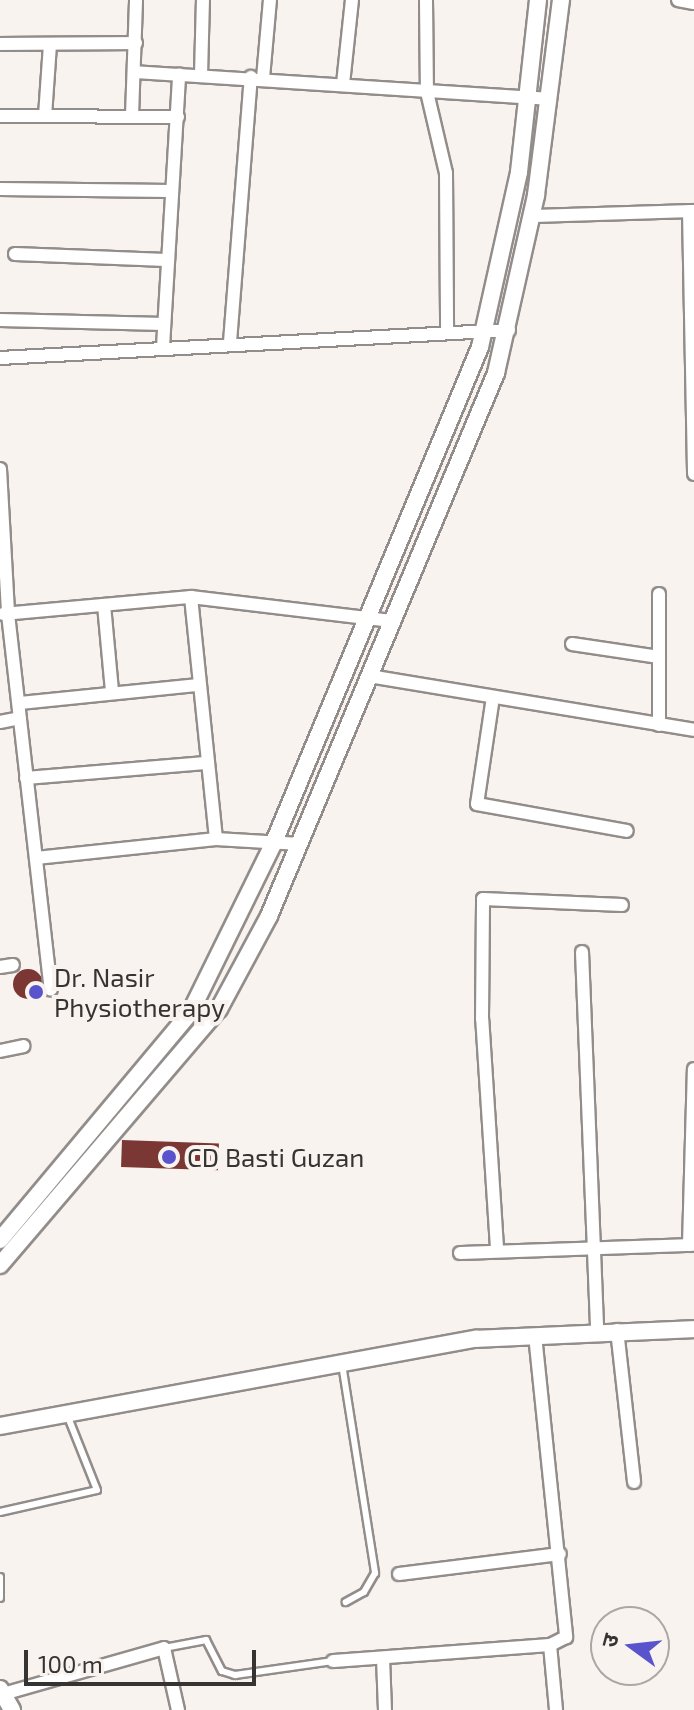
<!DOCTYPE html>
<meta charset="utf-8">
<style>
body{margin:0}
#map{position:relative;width:694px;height:1710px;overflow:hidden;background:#f9f3f0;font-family:"Exo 2","Noto Sans Devanagari",sans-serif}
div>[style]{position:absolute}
.building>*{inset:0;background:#7a3733;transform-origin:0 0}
.round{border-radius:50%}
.roads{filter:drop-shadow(2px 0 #928d8a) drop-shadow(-2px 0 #928d8a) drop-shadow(0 2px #928d8a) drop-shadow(0 -2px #928d8a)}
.service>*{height:6px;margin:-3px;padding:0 3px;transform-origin:3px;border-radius:3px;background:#fff}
.minor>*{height:12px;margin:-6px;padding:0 6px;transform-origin:6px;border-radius:6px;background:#fff}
.tertiary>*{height:16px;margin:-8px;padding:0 8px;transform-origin:8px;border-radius:8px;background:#fff}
.dots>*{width:22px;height:22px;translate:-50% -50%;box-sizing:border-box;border:4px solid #f9f3f0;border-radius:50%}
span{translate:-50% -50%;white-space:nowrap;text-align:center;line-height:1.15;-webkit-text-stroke:8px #f9f3f0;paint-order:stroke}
.poi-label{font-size:26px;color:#363433}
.left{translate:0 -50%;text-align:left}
.north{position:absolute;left:590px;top:1606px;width:80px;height:80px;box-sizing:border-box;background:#f9f3f0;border:2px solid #aba7a4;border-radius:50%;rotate:285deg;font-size:22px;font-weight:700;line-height:32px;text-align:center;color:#363433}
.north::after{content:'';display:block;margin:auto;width:28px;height:36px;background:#5a54cc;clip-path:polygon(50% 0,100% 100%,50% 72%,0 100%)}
.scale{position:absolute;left:24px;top:1650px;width:232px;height:36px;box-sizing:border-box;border:4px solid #363433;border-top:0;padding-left:10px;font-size:24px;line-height:28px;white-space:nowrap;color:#363433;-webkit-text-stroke:6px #f9f3f0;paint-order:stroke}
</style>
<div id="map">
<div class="building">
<i class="round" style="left:13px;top:969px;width:30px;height:30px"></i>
<i style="left:122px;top:1140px;width:97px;height:27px;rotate:2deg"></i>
</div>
<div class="roads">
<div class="service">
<i style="left:342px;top:1364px;width:212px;rotate:81deg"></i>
<i style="left:375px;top:1573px;width:22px;rotate:120deg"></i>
<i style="left:364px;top:1592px;width:21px;rotate:151deg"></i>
<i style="left:0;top:1512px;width:99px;rotate:-12.8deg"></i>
<i style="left:97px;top:1490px;width:79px;rotate:-111.7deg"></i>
<i style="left:0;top:1577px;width:21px;rotate:90deg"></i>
<i style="left:164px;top:1648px;width:43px;rotate:-10.8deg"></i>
<i style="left:206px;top:1640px;width:35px;rotate:63deg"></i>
<i style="left:222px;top:1671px;width:14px;rotate:17deg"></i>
<i style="left:235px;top:1675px;width:99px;rotate:-8.1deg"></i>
</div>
<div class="minor">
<i style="left:426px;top:0;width:92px;rotate:89.4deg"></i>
<i style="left:427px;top:92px;width:83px;rotate:76.8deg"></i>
<i style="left:446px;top:173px;width:158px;rotate:89.6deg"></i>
<i style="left:678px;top:0;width:16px;rotate:11deg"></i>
<i style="left:0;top:44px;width:136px;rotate:-0.4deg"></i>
<i style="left:134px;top:72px;width:416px;rotate:3.7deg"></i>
<i style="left:201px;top:75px;width:75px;rotate:-88.5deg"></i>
<i style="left:263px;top:78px;width:78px;rotate:-84.9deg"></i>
<i style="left:343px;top:84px;width:84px;rotate:-83.9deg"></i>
<i style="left:0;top:116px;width:178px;rotate:0.3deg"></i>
<i style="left:45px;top:116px;width:72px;rotate:-86deg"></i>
<i style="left:132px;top:116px;width:116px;rotate:-88deg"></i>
<i style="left:0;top:189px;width:170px;rotate:0.7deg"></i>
<i style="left:689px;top:211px;width:263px;rotate:88.9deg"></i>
<i style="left:532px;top:216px;width:162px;rotate:-1.8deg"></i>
<i style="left:15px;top:254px;width:151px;rotate:2.3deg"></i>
<i style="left:0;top:320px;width:164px;rotate:1.4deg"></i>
<i style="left:230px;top:342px;width:266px;rotate:-85.5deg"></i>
<i style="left:163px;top:347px;width:273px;rotate:-86.6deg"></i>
<i style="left:0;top:358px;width:510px;rotate:-3.15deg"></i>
<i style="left:0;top:469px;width:145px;rotate:86.8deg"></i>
<i style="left:8px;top:614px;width:378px;rotate:83.5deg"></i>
<i style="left:659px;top:594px;width:131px;rotate:90deg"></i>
<i style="left:191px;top:597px;width:243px;rotate:84.1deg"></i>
<i style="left:104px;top:605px;width:86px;rotate:84.7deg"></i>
<i style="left:3px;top:614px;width:189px;rotate:-5.2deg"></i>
<i style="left:191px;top:597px;width:202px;rotate:6.8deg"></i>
<i style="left:572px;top:644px;width:88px;rotate:8.5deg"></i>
<i style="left:369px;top:676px;width:329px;rotate:9.4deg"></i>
<i style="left:493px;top:697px;width:108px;rotate:98.5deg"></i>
<i style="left:477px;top:804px;width:152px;rotate:10.2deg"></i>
<i style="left:20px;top:703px;width:177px;rotate:-5.8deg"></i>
<i style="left:0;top:722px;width:20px;rotate:-11deg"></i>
<i style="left:26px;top:778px;width:180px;rotate:-4.8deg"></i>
<i style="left:36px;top:858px;width:181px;rotate:-6deg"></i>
<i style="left:216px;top:839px;width:84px;rotate:3.4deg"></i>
<i style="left:582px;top:952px;width:378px;rotate:87.7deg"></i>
<i style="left:0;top:967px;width:13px;rotate:-9deg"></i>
<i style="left:0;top:1051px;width:24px;rotate:-12deg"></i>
<i style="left:689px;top:1245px;width:176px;rotate:-88.4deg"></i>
<i style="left:497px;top:1248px;width:229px;rotate:-93.7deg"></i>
<i style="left:482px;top:1019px;width:120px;rotate:-89.5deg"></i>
<i style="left:483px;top:899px;width:139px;rotate:2.5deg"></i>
<i style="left:460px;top:1253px;width:234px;rotate:-2deg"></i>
<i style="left:617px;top:1330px;width:153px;rotate:83.6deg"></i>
<i style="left:535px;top:1335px;width:304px;rotate:84.1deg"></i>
<i style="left:566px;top:1637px;width:18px;rotate:153deg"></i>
<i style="left:399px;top:1574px;width:162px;rotate:-7.1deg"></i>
<i style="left:383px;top:1658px;width:52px;rotate:87.8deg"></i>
<i style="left:333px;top:1661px;width:218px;rotate:-4.2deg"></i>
<i style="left:550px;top:1645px;width:65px;rotate:84.7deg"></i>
<i style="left:3px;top:1694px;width:167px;rotate:-15.9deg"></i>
<i style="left:164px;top:1648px;width:64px;rotate:77.3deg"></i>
</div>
<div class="tertiary">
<i style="left:0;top:1240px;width:296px;rotate:-50.1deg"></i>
<i style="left:190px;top:1013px;width:191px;rotate:-63.8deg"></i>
<i style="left:274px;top:842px;width:536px;rotate:-67.4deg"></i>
<i style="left:480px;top:347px;width:179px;rotate:-77.4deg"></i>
<i style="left:519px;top:172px;width:173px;rotate:-83.7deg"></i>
<i style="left:0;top:1265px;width:337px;rotate:-49.5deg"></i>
<i style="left:219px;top:1009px;width:106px;rotate:-61.7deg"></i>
<i style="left:269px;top:916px;width:589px;rotate:-67.31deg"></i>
<i style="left:496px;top:373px;width:182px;rotate:-77.3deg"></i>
<i style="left:536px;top:195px;width:197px;rotate:-82.7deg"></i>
<i style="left:0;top:1426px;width:484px;rotate:-10.4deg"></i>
<i style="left:476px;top:1339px;width:218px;rotate:-2.6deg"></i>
<i style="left:0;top:1689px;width:24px;rotate:60deg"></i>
</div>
</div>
<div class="dots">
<i style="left:36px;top:992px;background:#5a54cc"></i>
<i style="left:169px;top:1157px;background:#5a54cc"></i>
</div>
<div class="poi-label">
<span class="left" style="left:54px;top:992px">Dr. Nasir<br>Physiotherapy</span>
<span class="left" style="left:187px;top:1157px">CD Basti Guzan</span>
</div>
<div class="north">उ</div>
<div class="scale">100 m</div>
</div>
